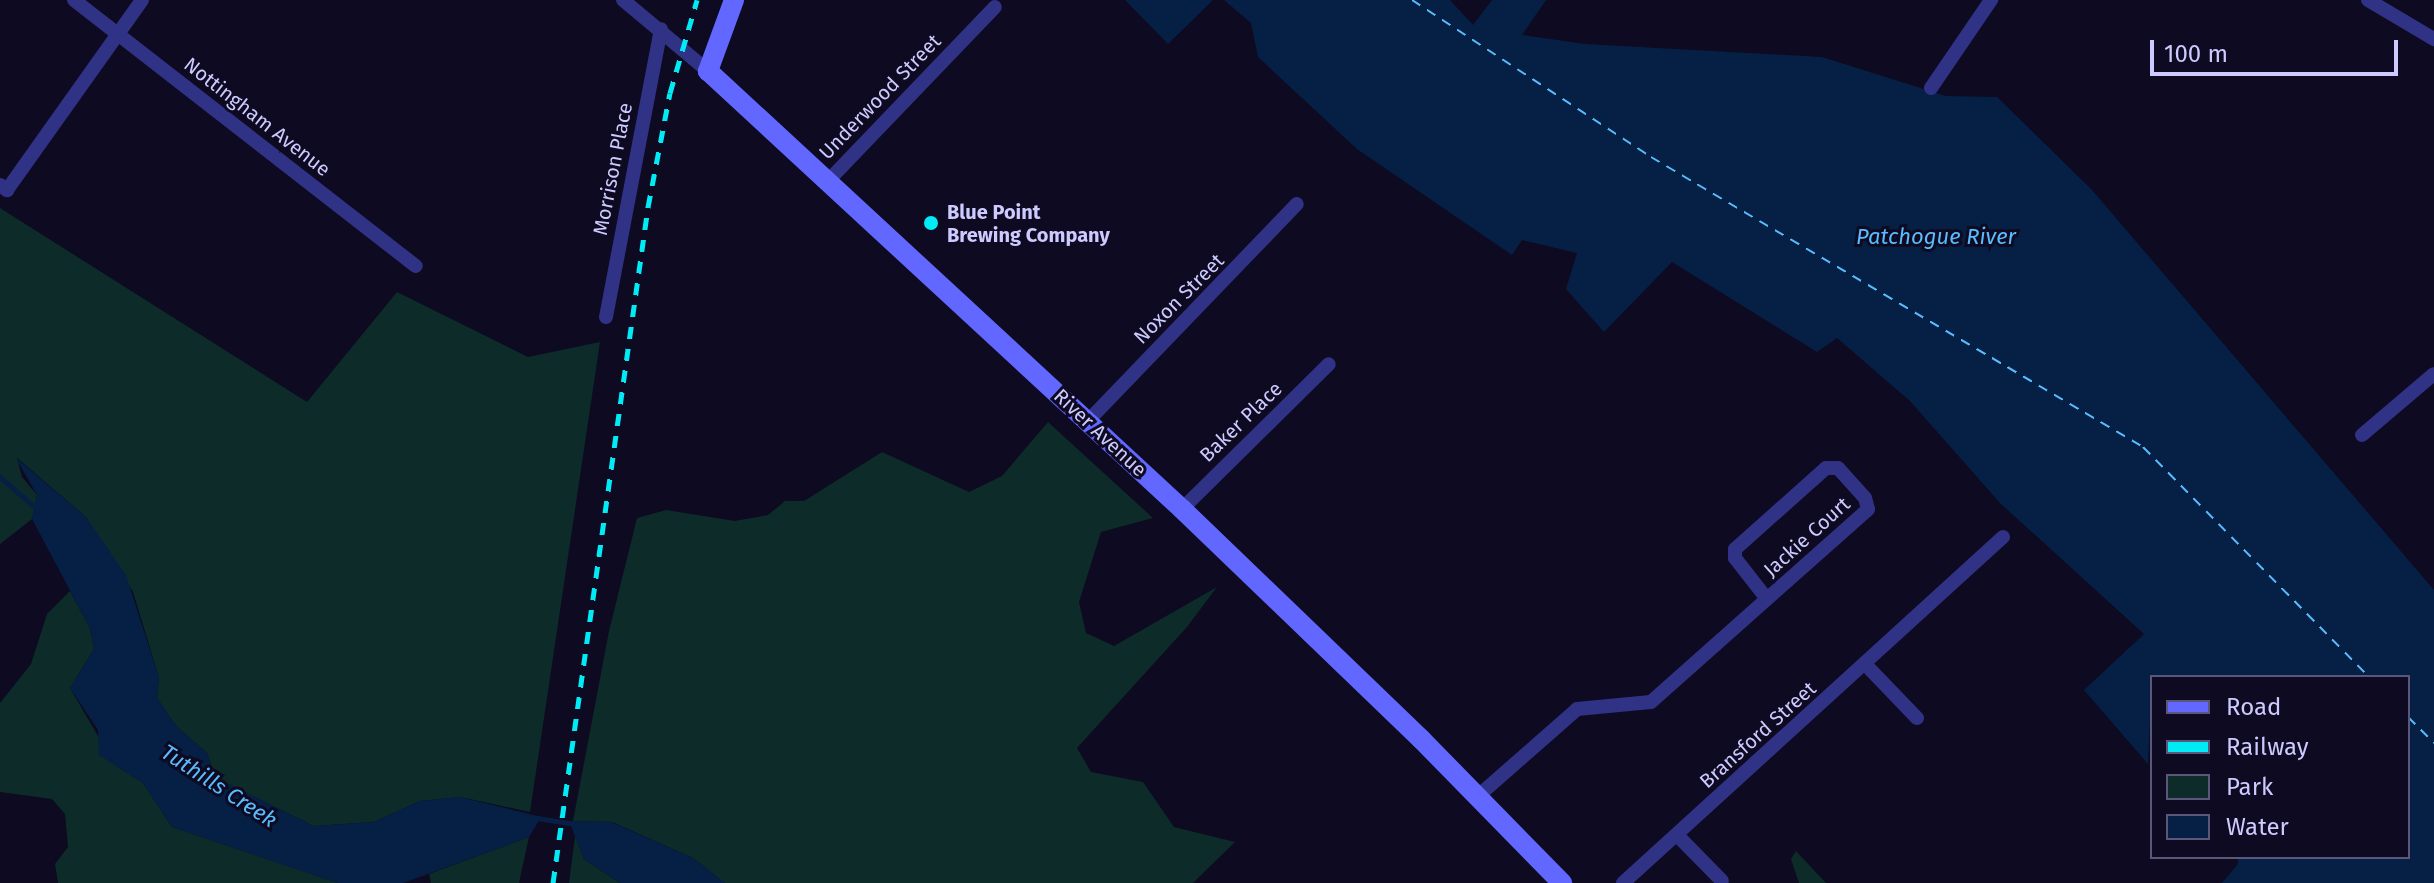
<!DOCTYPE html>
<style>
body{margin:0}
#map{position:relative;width:2434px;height:883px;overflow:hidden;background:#0d0a21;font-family:"Fira Sans",sans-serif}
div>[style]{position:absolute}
.green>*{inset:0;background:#0d2b29}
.water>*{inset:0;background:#062045}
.stream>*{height:5px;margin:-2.5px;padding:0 2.5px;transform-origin:2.5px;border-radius:2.5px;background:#062045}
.ferry>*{height:2px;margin-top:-1px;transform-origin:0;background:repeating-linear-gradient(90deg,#58bcff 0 10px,transparent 0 18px)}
.minor>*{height:14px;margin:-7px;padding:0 7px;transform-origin:7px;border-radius:7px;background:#303285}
.secondary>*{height:20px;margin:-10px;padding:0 10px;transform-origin:10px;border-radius:10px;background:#6167ff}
.rail>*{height:5px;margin-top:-2.5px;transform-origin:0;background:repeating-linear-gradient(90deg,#00ebf5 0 12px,transparent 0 22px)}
.dots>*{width:22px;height:22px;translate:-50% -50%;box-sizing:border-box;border:4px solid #0d0a21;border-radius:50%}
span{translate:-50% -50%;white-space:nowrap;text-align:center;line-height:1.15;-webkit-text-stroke:6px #0d0a21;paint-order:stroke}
.street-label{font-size:20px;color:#cdcaff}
.poi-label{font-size:20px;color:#cdcaff;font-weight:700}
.left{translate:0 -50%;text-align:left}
.water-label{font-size:22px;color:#58bcff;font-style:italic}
.legend{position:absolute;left:2150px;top:675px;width:260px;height:184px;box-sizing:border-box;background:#0d0a21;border:2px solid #5a577a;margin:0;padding:10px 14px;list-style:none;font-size:24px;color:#cdcaff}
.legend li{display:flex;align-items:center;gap:16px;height:40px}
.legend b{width:40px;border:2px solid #5a577a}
.scale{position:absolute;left:2150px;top:40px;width:248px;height:36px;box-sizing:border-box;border:4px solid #cdcaff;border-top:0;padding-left:10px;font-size:24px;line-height:28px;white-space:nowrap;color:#cdcaff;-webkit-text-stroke:6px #0d0a21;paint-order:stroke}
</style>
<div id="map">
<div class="green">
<i style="clip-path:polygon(0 208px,307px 402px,397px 292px,528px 357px,600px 342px,530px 812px,460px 797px,420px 801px,374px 822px,314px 826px,216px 778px,207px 753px,176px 726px,157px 698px,159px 678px,133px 592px,86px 517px,17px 458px,22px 477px,37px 495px,32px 519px,0 544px)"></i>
<i style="clip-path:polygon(1048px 422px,1153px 518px,1101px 532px,1079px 602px,1086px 633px,1114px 646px,1217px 587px,1187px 627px,1077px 748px,1091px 772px,1143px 782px,1174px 827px,1235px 842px,1193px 883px,725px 883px,693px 858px,612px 822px,573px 821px,609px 631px,637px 518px,666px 510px,735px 521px,768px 515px,785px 501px,804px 501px,882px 452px,969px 492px,1002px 476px)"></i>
<i style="clip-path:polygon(70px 591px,90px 628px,94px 649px,70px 688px,115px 765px,143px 783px,172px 827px,338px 883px,58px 883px,55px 864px,68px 847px,65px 814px,52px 799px,0 792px,0 703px,31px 664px,47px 614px)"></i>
<i style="clip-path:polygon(575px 836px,584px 859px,620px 883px,569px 883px)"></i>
<i style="clip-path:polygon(529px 837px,519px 883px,431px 883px,429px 874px)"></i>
<i style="clip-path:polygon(1796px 851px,1826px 883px,1799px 883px,1791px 859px)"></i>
</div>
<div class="water">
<i style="clip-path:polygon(1125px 0,1213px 0,1168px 44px)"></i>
<i style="clip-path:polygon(1224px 0,1450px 0,1473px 25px,1492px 0,1546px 0,1522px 35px,1585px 44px,1822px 57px,1946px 96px,1997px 97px,2092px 190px,2434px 590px,2434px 883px,2222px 883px,2238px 864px,2238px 857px,2408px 857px,2408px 677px,2152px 677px,2148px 764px,2084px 690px,2144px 634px,2000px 503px,1910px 401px,1837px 338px,1817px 352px,1672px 262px,1604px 332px,1566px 289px,1577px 253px,1522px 240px,1512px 255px,1357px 149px,1258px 57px,1251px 23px)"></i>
<i style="clip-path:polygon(16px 458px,86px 517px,126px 575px,159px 678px,157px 698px,176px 726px,207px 753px,216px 778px,314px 826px,374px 822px,420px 801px,460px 797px,541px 817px,529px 837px,403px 883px,338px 883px,172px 827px,143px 783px,99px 755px,98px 730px,70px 688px,94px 649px,90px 628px,32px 519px,37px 495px)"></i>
<i style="clip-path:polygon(569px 821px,611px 822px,693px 858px,725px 883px,620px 883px,584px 859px)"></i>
</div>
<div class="stream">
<i style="left:0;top:477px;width:50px;rotate:41deg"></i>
<i style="left:537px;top:818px;width:37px;rotate:9deg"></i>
</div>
<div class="ferry">
<i style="left:1412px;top:0;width:286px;rotate:33.3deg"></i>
<i style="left:1651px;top:157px;width:571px;rotate:30.52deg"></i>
<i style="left:2143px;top:447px;width:322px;rotate:45.5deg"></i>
<i style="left:2408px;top:717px;width:37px;rotate:45deg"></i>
</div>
<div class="minor">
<i style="left:74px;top:0;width:433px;rotate:37.9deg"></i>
<i style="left:623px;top:0;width:111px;rotate:39.9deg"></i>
<i style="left:2368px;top:0;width:77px;rotate:30.6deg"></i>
<i style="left:1931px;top:88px;width:107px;rotate:-55.7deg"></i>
<i style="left:828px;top:181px;width:241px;rotate:-46.2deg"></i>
<i style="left:0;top:185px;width:9px;rotate:36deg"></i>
<i style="left:7px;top:190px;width:233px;rotate:-54.6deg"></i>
<i style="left:606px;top:317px;width:293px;rotate:-79.2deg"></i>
<i style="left:1088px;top:421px;width:301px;rotate:-46.1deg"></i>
<i style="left:2362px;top:435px;width:94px;rotate:-40.3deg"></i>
<i style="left:1182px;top:509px;width:206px;rotate:-44.6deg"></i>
<i style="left:1865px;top:664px;width:75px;rotate:46.1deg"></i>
<i style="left:1477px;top:797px;width:133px;rotate:-41.3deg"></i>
<i style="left:1577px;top:709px;width:74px;rotate:-5.4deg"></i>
<i style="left:1651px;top:702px;width:290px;rotate:-41.6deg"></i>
<i style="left:1868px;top:509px;width:11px;rotate:-105deg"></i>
<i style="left:1865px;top:498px;width:40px;rotate:-132deg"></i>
<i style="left:1838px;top:468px;width:12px;rotate:180deg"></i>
<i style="left:1826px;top:468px;width:122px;rotate:138.3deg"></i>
<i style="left:1735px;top:549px;width:9px;rotate:90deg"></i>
<i style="left:1735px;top:558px;width:52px;rotate:52deg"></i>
<i style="left:1677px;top:835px;width:64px;rotate:45.6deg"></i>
<i style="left:1623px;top:883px;width:514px;rotate:-42.32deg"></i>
</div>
<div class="secondary">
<i style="left:734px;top:0;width:76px;rotate:110.1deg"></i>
<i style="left:708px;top:71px;width:645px;rotate:42.74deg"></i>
<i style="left:1182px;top:509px;width:332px;rotate:43.9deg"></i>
<i style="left:1421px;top:739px;width:202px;rotate:45.6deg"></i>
</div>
<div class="rail">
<i style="left:553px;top:883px;width:683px;rotate:-82deg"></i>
<i style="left:648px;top:207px;width:116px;rotate:-79.1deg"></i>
<i style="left:670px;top:93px;width:97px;rotate:-73.8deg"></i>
</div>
<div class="dots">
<i style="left:931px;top:223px;background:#00ebf5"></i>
</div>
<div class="street-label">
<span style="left:880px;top:97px;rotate:-46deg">Underwood Street</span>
<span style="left:257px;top:117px;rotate:38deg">Nottingham Avenue</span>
<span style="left:613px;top:169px;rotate:-79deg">Morrison Place</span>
<span style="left:1179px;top:299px;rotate:-45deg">Noxon Street</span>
<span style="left:1241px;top:422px;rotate:-44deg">Baker Place</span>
<span style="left:1100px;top:433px;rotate:43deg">River Avenue</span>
<span style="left:1807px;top:537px;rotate:-42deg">Jackie Court</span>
<span style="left:1758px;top:735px;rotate:-42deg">Bransford Street</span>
</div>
<div class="poi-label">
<span class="left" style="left:947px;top:224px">Blue Point<br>Brewing Company</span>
</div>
<div class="water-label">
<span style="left:1936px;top:237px">Patchogue River</span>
<span style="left:219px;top:786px;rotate:33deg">Tuthills Creek</span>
</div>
<ul class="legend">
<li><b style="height:10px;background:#6167ff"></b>Road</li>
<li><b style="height:10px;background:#00ebf5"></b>Railway</li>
<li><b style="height:22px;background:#0d2b29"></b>Park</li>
<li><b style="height:22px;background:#062045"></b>Water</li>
</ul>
<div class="scale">100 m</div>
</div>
